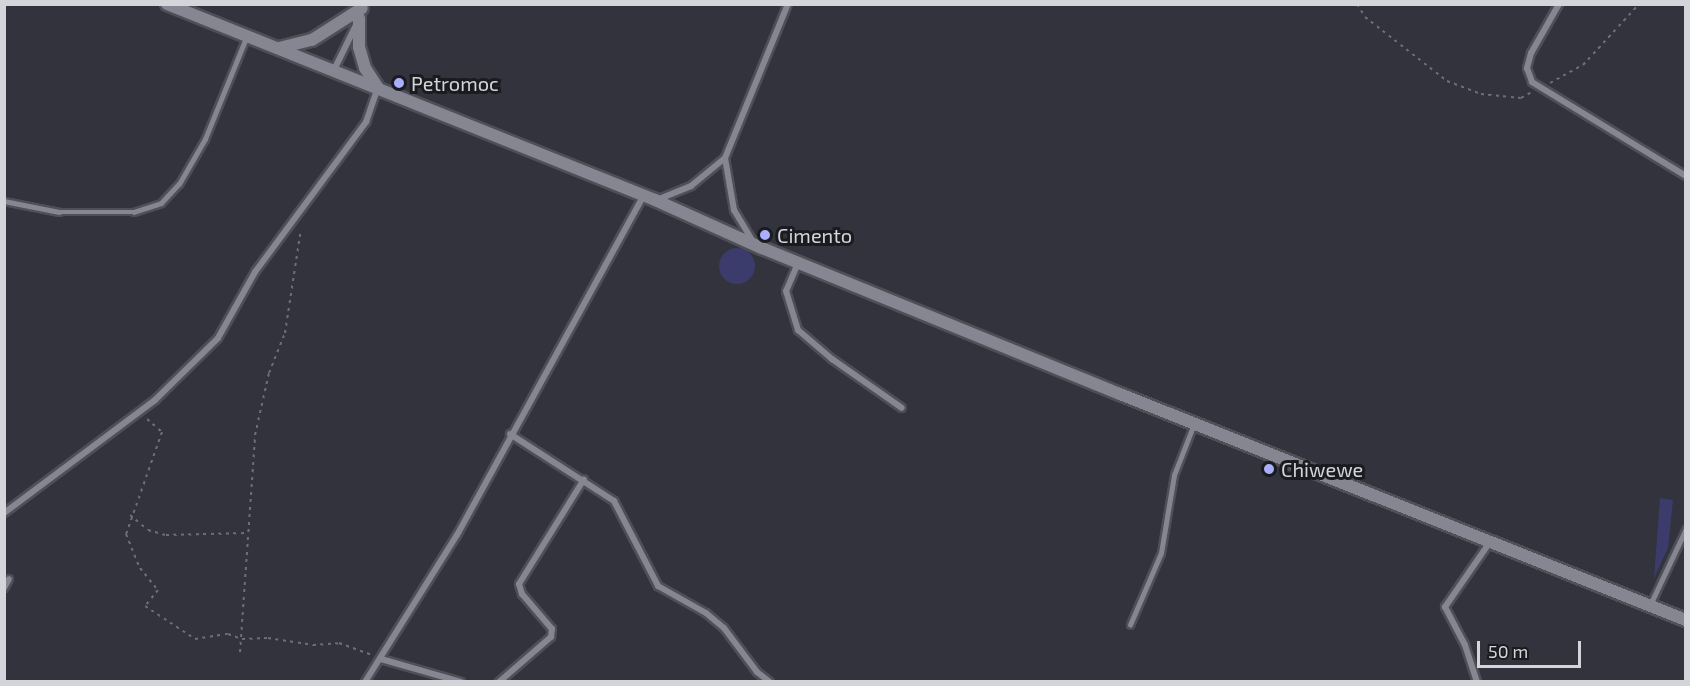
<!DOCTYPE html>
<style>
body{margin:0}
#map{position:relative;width:1690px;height:686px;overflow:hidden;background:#32333c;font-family:"Exo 2",sans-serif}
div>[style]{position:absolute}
.green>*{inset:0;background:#3b3c6b}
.round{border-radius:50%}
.path>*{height:2px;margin-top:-1px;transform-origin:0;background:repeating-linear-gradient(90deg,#6d6e76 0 3px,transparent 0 7.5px)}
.roads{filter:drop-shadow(2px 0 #4e4f57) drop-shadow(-2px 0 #4e4f57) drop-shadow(0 2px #4e4f57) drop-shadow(0 -2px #4e4f57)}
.service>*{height:4.5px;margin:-2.25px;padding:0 2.25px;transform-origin:2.25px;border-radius:2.25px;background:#858691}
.minor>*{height:6px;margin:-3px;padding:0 3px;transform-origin:3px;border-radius:3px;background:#858691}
.secondary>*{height:12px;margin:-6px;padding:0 6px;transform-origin:6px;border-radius:6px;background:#858691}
.dots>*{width:16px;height:16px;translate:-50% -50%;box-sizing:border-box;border:3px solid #1a1b1f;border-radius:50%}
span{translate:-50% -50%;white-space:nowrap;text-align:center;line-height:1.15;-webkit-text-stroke:6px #1a1b1f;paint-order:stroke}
.poi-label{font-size:20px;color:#d4d5db}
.left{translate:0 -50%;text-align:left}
.frame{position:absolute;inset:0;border:6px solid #d4d5db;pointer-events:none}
.scale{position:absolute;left:1477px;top:641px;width:104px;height:27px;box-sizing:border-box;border:3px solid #d4d5db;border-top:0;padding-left:8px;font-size:18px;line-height:21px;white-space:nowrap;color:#d4d5db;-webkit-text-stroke:4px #1a1b1f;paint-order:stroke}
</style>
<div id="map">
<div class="green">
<i class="round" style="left:719px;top:248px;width:36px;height:36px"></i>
<i style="clip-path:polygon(1660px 498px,1673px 500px,1668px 548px,1654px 578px)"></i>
</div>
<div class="path">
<i style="left:1357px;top:4px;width:15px;rotate:58deg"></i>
<i style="left:1365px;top:17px;width:104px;rotate:38deg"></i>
<i style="left:1447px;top:81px;width:36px;rotate:21deg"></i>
<i style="left:1481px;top:94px;width:40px;rotate:5.7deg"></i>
<i style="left:1521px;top:98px;width:13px;rotate:-29deg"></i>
<i style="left:1550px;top:83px;width:38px;rotate:-29deg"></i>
<i style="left:1583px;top:65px;width:83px;rotate:-47.4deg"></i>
<i style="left:147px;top:419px;width:20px;rotate:41deg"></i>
<i style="left:162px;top:432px;width:108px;rotate:109.4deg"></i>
<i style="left:126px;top:534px;width:37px;rotate:68deg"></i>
<i style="left:140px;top:568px;width:28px;rotate:51deg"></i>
<i style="left:158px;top:590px;width:21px;rotate:129deg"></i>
<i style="left:145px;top:606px;width:60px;rotate:33.4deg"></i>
<i style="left:195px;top:639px;width:33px;rotate:-9deg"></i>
<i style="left:228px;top:634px;width:15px;rotate:20deg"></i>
<i style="left:242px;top:639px;width:26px;rotate:-2deg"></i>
<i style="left:268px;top:638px;width:46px;rotate:8.8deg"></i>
<i style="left:313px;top:645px;width:26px;rotate:-4deg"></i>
<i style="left:339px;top:643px;width:33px;rotate:20deg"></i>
<i style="left:130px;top:515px;width:23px;rotate:40deg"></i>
<i style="left:148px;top:530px;width:19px;rotate:16deg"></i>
<i style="left:166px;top:535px;width:81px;rotate:-1.4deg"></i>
<i style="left:240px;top:652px;width:218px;rotate:-86deg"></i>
<i style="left:255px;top:435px;width:64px;rotate:-77.3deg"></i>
<i style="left:269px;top:373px;width:43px;rotate:-68.2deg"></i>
<i style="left:285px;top:333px;width:105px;rotate:-81.3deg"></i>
</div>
<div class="roads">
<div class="service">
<i style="left:4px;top:201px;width:56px;rotate:11.3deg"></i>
<i style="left:59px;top:212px;width:75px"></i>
<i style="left:134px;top:212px;width:28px;rotate:-18deg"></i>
<i style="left:161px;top:203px;width:26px;rotate:-47deg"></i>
<i style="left:179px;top:184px;width:52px;rotate:-60deg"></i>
<i style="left:205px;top:139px;width:109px;rotate:-67.9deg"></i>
<i style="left:1650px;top:605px;width:84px;rotate:-64.7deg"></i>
<i style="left:1130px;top:625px;width:78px;rotate:-66.7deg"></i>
<i style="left:1161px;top:553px;width:79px;rotate:-80.5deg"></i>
<i style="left:1174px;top:475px;width:55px;rotate:-68.6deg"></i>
</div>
<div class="minor">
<i style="left:1559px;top:4px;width:56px;rotate:119.7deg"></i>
<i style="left:1531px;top:53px;width:16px;rotate:105deg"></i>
<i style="left:1527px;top:68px;width:15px;rotate:70deg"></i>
<i style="left:1532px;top:82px;width:180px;rotate:31.4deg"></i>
<i style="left:334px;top:70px;width:50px;rotate:-63.9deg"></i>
<i style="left:725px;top:158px;width:53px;rotate:80.2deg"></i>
<i style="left:734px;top:210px;width:35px;rotate:59deg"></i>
<i style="left:659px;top:199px;width:35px;rotate:-22deg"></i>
<i style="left:691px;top:186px;width:44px;rotate:-39.5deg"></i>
<i style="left:725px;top:158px;width:166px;rotate:-67.8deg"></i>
<i style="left:798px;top:263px;width:30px;rotate:113deg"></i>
<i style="left:786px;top:291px;width:41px;rotate:72.9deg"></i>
<i style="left:798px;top:330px;width:45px;rotate:40.5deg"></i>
<i style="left:832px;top:359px;width:85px;rotate:35deg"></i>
<i style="left:510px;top:434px;width:124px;rotate:32.8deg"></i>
<i style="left:614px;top:501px;width:96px;rotate:62.6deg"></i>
<i style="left:658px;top:586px;width:55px;rotate:29.4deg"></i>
<i style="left:706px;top:613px;width:23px;rotate:40deg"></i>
<i style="left:724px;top:628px;width:55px;rotate:53.1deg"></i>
<i style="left:757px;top:672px;width:16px;rotate:38deg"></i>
<i style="left:4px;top:513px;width:189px;rotate:-36.8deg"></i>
<i style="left:155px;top:400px;width:88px;rotate:-44.5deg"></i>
<i style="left:218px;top:338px;width:76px;rotate:-60.7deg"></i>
<i style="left:255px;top:272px;width:187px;rotate:-53.5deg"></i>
<i style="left:366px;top:122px;width:36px;rotate:-71deg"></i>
<i style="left:4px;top:588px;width:10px;rotate:-61deg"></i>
<i style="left:381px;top:659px;width:83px;rotate:16deg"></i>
<i style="left:365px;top:682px;width:173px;rotate:-58deg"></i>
<i style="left:457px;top:535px;width:387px;rotate:-61.2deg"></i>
<i style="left:499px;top:682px;width:69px;rotate:-40.9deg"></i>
<i style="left:551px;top:637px;width:8px;rotate:-83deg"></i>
<i style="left:552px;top:629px;width:46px;rotate:-130.6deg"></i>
<i style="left:522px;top:594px;width:10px;rotate:-107deg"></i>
<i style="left:519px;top:584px;width:123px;rotate:-58.2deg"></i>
<i style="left:1477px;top:682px;width:39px;rotate:-108deg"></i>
<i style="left:1465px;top:645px;width:43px;rotate:-117.8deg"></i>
<i style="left:1445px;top:607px;width:79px;rotate:-55.3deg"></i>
</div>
<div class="secondary">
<i style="left:167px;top:4px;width:526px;rotate:21.88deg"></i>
<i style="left:655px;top:200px;width:117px;rotate:24.2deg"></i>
<i style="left:762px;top:248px;width:387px;rotate:22.2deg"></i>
<i style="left:1120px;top:394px;width:609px;rotate:21.77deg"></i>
<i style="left:359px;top:18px;width:29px;rotate:90deg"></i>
<i style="left:359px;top:47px;width:22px;rotate:74deg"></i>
<i style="left:365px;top:68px;width:24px;rotate:57deg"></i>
<i style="left:279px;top:48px;width:34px;rotate:-14deg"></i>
<i style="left:312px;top:40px;width:59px;rotate:-32.6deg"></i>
</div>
</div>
<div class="dots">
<i style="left:399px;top:83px;background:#aaaffb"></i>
<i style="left:765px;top:235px;background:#aaaffb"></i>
<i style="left:1269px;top:469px;background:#aaaffb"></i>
</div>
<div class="poi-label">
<span class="left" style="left:411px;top:83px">Petromoc</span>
<span class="left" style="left:777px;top:235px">Cimento</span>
<span class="left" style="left:1281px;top:469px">Chiwewe</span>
</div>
<div class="frame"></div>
<div class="scale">50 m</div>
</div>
